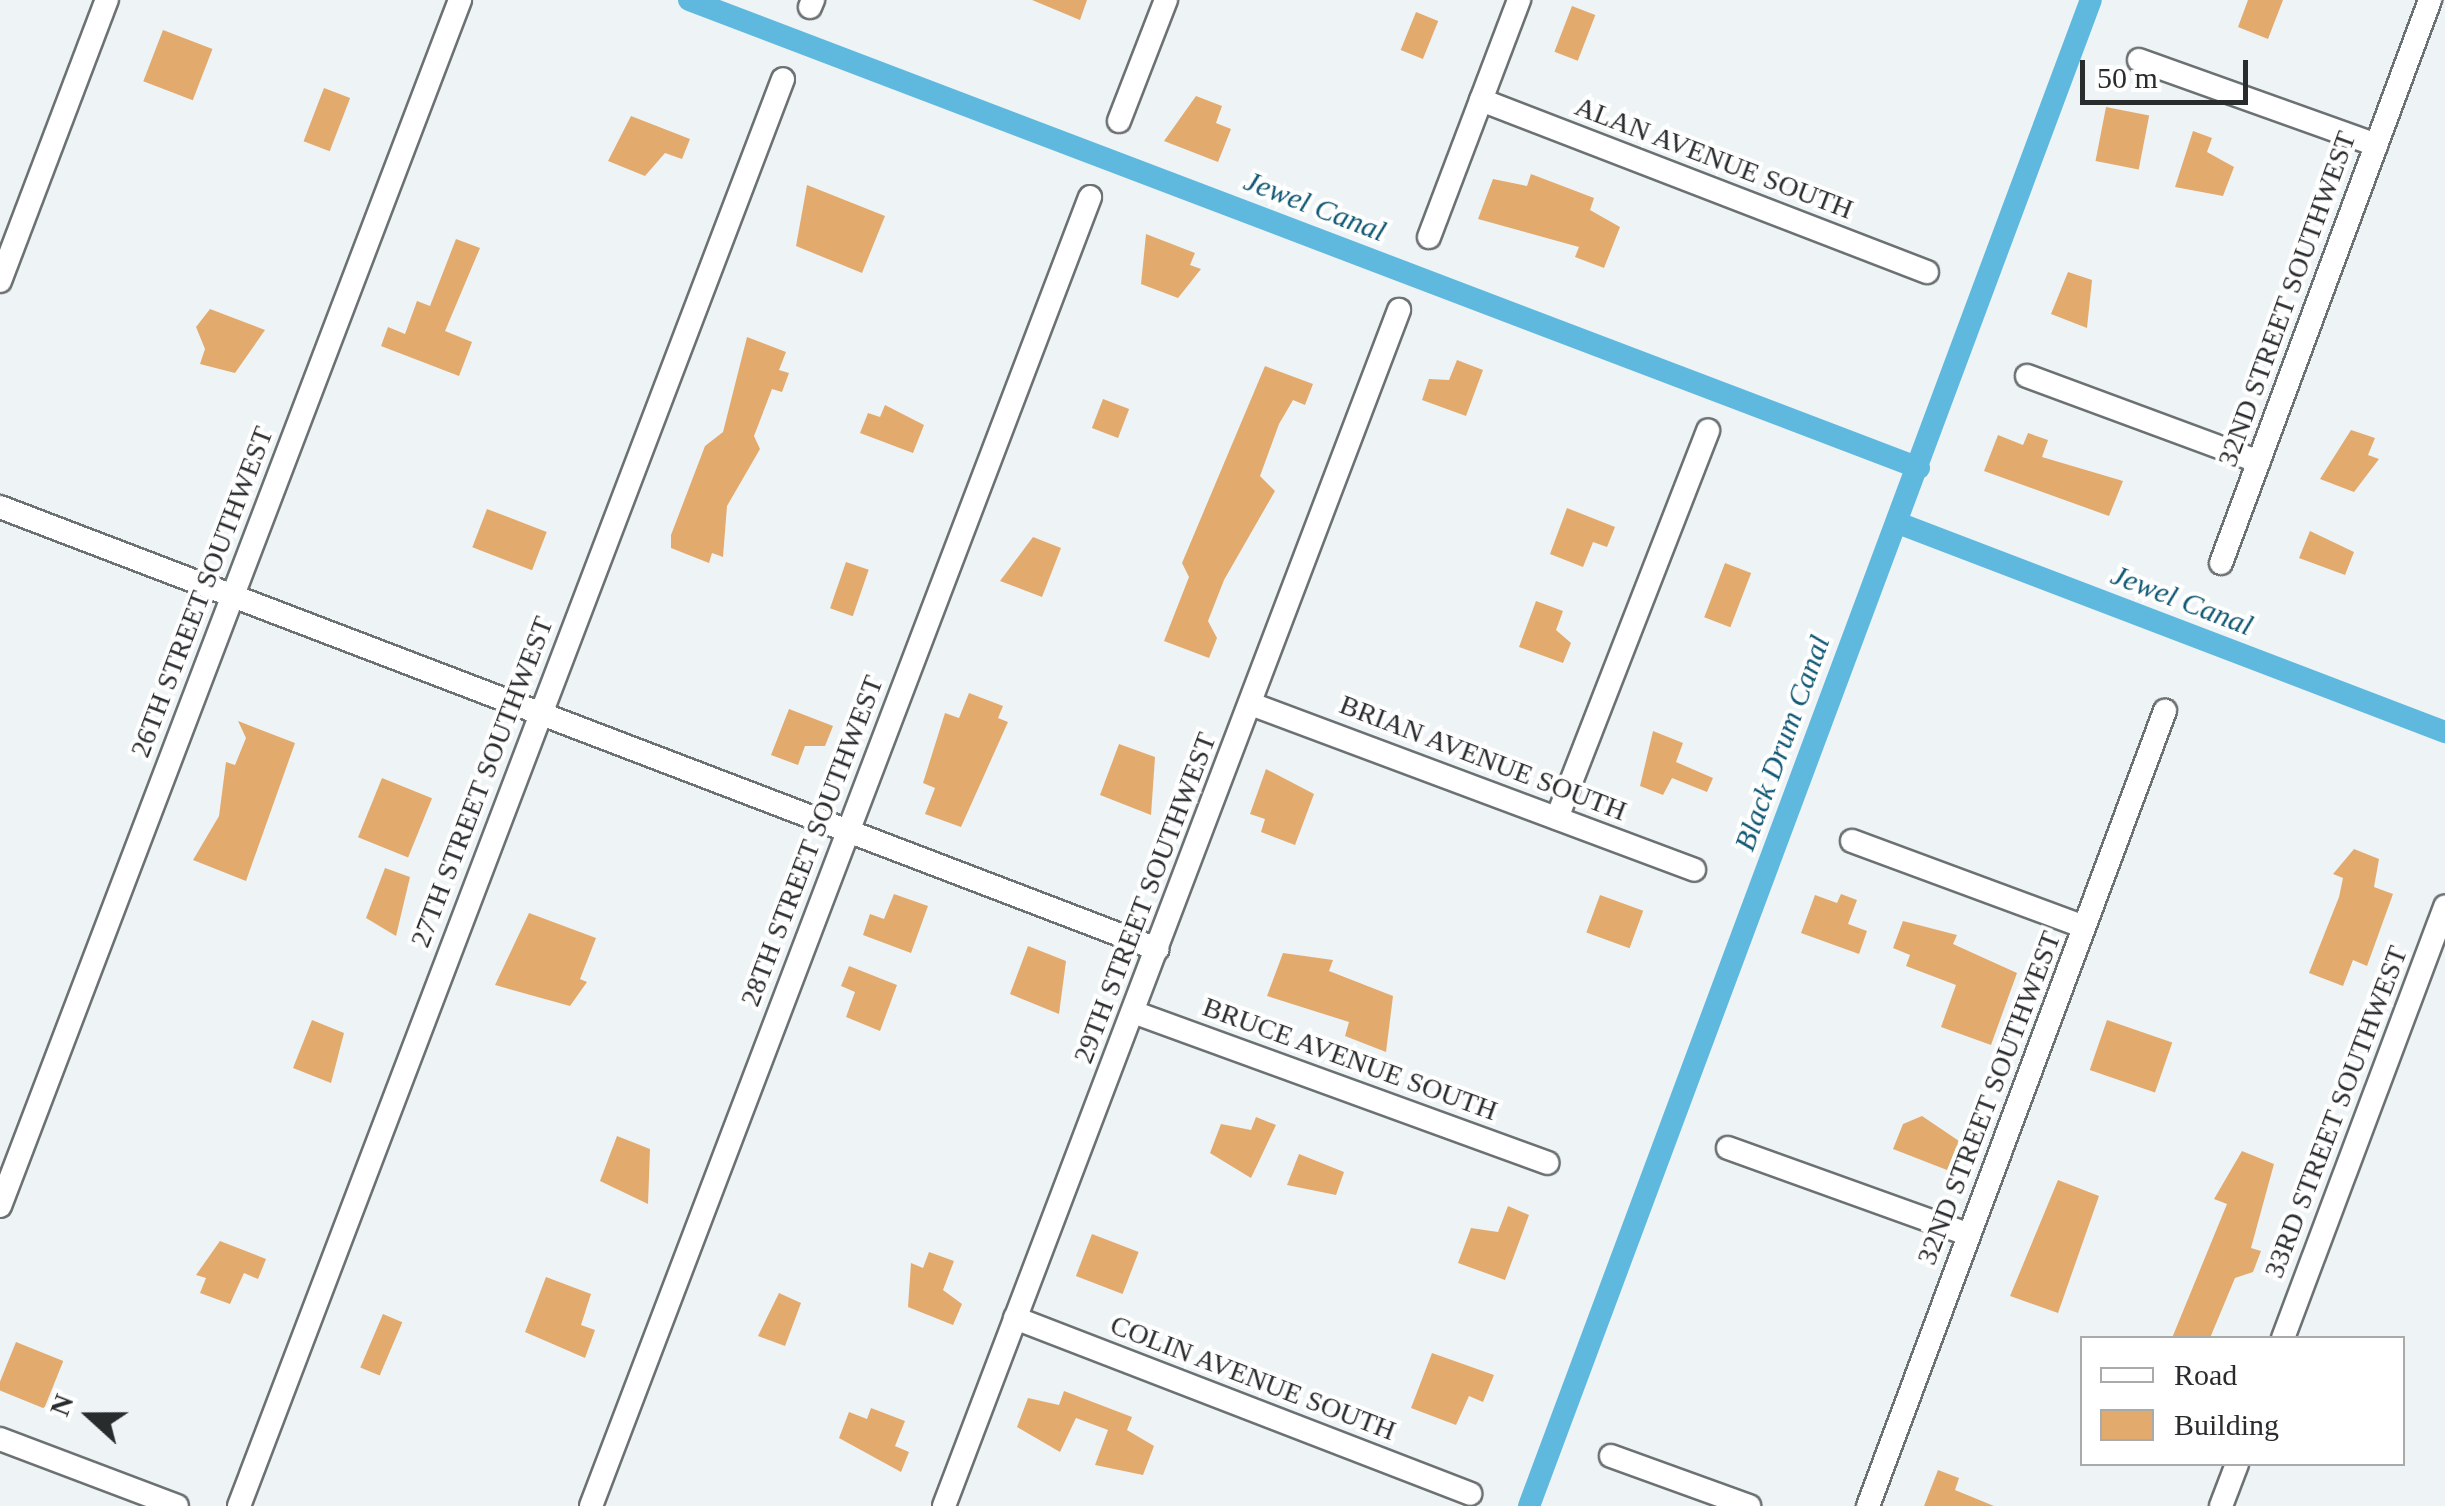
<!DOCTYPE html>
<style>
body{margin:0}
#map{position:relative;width:2445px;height:1506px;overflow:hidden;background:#eef4f6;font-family:"Times New Roman",serif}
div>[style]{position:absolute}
.canal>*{height:22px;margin:-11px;padding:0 11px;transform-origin:11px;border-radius:11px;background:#5fb9df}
.building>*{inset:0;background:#e3aa6e;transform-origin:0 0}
.roads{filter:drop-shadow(2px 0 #6c7173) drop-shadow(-2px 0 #6c7173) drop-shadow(0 2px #6c7173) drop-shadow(0 -2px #6c7173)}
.street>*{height:22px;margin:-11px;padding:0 11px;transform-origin:11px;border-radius:11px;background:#fff}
span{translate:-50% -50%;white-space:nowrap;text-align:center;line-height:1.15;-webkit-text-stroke:8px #fff;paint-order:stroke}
.street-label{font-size:28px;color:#292c2d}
.water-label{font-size:30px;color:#0f5873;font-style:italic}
.legend{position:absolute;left:2080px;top:1336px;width:325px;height:130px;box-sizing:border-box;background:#fff;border:2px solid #a9abab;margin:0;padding:12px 18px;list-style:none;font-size:30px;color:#292c2d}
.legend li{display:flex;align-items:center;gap:20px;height:50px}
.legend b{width:50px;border:2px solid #a9abab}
.north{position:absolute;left:40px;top:1366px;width:100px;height:100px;-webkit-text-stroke:8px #fff;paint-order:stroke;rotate:291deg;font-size:28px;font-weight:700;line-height:40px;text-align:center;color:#292c2d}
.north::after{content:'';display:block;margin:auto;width:35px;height:45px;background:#292c2d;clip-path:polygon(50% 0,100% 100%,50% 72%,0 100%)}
.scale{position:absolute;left:2080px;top:60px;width:168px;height:45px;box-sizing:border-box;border:5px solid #292c2d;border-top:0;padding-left:12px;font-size:30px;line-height:35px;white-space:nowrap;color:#292c2d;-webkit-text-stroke:8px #fff;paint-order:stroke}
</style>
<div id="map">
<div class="canal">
<i style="left:689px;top:0;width:1316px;rotate:20.83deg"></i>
<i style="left:1898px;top:523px;width:586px;rotate:20.91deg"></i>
<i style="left:1529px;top:1506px;width:1607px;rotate:-69.54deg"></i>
</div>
<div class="building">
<i style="clip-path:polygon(1032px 0,1087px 0,1080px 20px)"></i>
<i style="clip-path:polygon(2248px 0,2283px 0,2268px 39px,2238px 27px)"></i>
<i style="left:1572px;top:6px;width:25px;height:49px;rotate:21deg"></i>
<i style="left:1416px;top:12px;width:24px;height:41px;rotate:22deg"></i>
<i style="left:163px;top:30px;width:53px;height:55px;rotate:21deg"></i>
<i style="left:324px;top:88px;width:28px;height:57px;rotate:21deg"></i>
<i style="clip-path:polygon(1196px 96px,1222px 106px,1216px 123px,1231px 129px,1218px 162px,1164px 141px)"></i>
<i style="left:2106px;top:107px;width:44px;height:55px;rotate:11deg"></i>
<i style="clip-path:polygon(631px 116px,690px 139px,682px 159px,665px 153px,645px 176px,608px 161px)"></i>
<i style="clip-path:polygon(2193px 131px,2212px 138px,2207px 152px,2234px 167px,2223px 196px,2175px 187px)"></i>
<i style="clip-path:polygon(1531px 174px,1594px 198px,1590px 210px,1620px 227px,1604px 268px,1575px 257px,1579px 247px,1478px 219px,1493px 179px,1527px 186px)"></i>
<i style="clip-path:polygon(807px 185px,885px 216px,862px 273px,796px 246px)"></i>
<i style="clip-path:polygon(1146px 234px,1195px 253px,1190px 265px,1201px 269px,1178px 298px,1141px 284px)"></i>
<i style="clip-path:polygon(456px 239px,480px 248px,445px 331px,472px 342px,459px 376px,381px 346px,388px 327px,405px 334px,417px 301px,430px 306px)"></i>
<i style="clip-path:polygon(2068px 272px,2092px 280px,2087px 328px,2051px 314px)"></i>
<i style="clip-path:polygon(210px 309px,265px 330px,235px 373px,200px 364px,205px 349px,196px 327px)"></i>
<i style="clip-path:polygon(747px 337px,786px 352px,779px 370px,789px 373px,782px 392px,772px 389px,754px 436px,760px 449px,727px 506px,723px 557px,712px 553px,709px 563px,671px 548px,671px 535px,705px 446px,723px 432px)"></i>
<i style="clip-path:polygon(1457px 360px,1483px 370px,1466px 416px,1422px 400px,1429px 379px,1449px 380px)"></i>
<i style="clip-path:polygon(1265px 366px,1313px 384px,1305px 405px,1293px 400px,1279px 424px,1260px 476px,1275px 491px,1224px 580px,1208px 621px,1217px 638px,1209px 658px,1164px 641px,1189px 577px,1182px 563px)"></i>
<i style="left:1103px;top:399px;width:28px;height:31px;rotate:21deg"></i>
<i style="clip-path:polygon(885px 405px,924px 425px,913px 453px,860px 433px,868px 413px,880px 417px)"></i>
<i style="clip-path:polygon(2351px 430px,2375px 438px,2368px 455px,2379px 459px,2354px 492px,2320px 479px)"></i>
<i style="clip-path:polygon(2028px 433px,2048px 440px,2042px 457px,2123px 481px,2109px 516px,1984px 471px,1998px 435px,2023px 445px)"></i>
<i style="clip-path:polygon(1567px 508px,1615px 527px,1607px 547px,1593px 542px,1583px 567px,1550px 554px)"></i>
<i style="left:487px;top:509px;width:64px;height:41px;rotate:21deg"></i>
<i style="clip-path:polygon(2310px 531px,2354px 552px,2345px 575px,2299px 558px)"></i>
<i style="clip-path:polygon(1033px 537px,1061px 548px,1042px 597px,1000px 581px)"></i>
<i style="left:846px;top:562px;width:24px;height:49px;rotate:19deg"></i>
<i style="left:1725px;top:563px;width:28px;height:58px;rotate:21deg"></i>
<i style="clip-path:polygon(1536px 601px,1563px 611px,1556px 630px,1571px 643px,1563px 663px,1519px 647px)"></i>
<i style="clip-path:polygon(969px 693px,1003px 706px,998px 718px,1008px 722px,961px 827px,925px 814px,935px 788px,923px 783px,945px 713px,959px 718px)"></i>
<i style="clip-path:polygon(789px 709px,833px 726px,825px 746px,805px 746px,798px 765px,771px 755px)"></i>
<i style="clip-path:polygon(238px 721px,295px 743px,246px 881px,193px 860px,219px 816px,226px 762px,235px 765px,246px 738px)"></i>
<i style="clip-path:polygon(1653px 731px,1683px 743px,1676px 762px,1713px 778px,1707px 792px,1672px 778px,1663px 795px,1640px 786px)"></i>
<i style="clip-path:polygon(1119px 744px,1155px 757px,1151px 815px,1100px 795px)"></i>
<i style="clip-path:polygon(1266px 769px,1314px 794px,1295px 845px,1261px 832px,1265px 819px,1250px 814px)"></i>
<i style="left:382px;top:778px;width:54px;height:64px;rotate:22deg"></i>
<i style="clip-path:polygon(2354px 849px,2379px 859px,2374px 887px,2393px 894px,2367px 966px,2353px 960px,2343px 986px,2309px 973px,2339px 897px,2343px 878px,2333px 874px)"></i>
<i style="clip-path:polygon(385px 868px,410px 877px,396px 936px,366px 918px)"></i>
<i style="clip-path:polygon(894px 894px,928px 906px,911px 953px,863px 935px,870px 914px,884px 919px)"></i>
<i style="clip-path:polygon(1841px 894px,1857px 900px,1848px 924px,1867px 931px,1859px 954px,1801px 933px,1815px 895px,1837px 903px)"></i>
<i style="left:1600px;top:895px;width:46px;height:40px;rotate:20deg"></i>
<i style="clip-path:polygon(529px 913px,596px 938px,580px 979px,587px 982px,570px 1006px,495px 985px)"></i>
<i style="clip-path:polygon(1903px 921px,1957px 935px,1953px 944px,2017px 973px,1991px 1045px,1941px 1027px,1956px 985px,1906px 966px,1910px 955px,1893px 948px)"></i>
<i style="clip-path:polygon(1028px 946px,1066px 961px,1059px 1014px,1010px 994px)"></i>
<i style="clip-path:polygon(1283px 953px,1333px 960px,1329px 971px,1393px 996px,1386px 1052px,1345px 1036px,1349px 1022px,1267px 996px)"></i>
<i style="clip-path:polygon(849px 966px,897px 985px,880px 1031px,846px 1017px,855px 992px,841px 986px)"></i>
<i style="clip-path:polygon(312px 1020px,344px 1033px,331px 1083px,293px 1068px)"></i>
<i style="left:2107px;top:1020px;width:69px;height:53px;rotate:19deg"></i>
<i style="clip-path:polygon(1922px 1116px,1959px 1141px,1947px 1170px,1893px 1149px,1903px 1124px)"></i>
<i style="clip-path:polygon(1256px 1117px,1276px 1125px,1251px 1178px,1210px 1153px,1221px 1124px,1251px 1130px)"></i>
<i style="clip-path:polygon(617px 1136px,650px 1149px,648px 1204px,600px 1181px)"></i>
<i style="clip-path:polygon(2242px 1151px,2274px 1164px,2251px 1248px,2261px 1251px,2253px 1272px,2235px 1278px,2210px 1338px,2172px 1338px,2227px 1204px,2214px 1199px)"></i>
<i style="clip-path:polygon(1299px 1154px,1344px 1172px,1336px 1195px,1287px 1185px)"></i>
<i style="clip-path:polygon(2058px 1180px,2099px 1196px,2058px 1313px,2010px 1296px)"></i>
<i style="clip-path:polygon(1508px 1206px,1529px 1215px,1505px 1280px,1458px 1263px,1471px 1228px,1498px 1232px)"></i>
<i style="left:1092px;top:1234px;width:50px;height:45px;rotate:21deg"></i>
<i style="clip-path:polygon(220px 1241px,266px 1259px,258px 1279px,244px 1273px,230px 1304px,200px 1293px,206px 1278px,196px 1275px)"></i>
<i style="clip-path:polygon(929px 1252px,954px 1261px,943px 1290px,962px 1304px,953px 1325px,908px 1307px,911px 1263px,923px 1268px)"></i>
<i style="clip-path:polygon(546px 1277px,591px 1294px,581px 1325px,595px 1330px,585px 1358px,525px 1332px)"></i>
<i style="clip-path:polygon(779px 1293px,801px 1303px,785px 1346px,758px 1336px)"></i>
<i style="left:383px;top:1314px;width:21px;height:58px;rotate:23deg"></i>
<i style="left:16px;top:1342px;width:51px;height:51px;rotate:22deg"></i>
<i style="clip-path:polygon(1432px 1353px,1494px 1375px,1483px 1402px,1469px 1396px,1456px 1425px,1411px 1408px)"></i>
<i style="clip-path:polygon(1064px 1391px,1132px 1417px,1127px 1430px,1154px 1446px,1143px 1475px,1095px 1465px,1108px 1430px,1076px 1418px,1060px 1452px,1017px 1427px,1028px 1398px,1059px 1405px)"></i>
<i style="clip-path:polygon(871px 1408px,905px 1421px,895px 1446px,909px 1452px,901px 1472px,839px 1438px,849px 1412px,867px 1419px)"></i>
<i style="clip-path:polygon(1938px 1470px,1959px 1478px,1955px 1490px,1994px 1506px,1924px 1506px)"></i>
</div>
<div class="roads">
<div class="street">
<i style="left:810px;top:7px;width:8px;rotate:-67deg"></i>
<i style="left:2139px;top:60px;width:252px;rotate:19.7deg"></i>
<i style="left:1481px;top:100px;width:478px;rotate:21.1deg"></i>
<i style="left:1119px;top:121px;width:130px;rotate:-68.8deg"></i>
<i style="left:1429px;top:237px;width:254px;rotate:-69.2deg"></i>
<i style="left:0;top:281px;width:301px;rotate:-69.2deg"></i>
<i style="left:2027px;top:376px;width:247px;rotate:20.3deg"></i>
<i style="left:0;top:507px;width:1239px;rotate:20.91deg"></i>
<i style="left:2221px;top:563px;width:601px;rotate:-69.63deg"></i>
<i style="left:1251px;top:704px;width:473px;rotate:20.5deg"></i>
<i style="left:1557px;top:818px;width:416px;rotate:-68.7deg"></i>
<i style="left:1852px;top:841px;width:247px;rotate:20.3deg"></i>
<i style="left:1133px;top:1012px;width:441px;rotate:20deg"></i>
<i style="left:1728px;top:1148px;width:256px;rotate:19.8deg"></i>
<i style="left:0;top:1206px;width:1291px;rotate:-69.12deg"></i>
<i style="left:1015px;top:1318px;width:488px;rotate:21.1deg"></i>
<i style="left:2283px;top:1338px;width:461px;rotate:-69.4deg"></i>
<i style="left:0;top:1439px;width:189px;rotate:20.7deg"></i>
<i style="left:1611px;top:1456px;width:147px;rotate:19.9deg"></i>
<i style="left:239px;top:1506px;width:1527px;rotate:-69.13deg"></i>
<i style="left:591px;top:1506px;width:1401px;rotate:-69.13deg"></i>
<i style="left:944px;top:1506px;width:1280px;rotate:-69.17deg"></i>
<i style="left:1868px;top:1506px;width:849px;rotate:-69.52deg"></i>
<i style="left:2221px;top:1506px;width:45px;rotate:-69.1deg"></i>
</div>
</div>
<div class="street-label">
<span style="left:1714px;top:158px;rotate:21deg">ALAN AVENUE SOUTH</span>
<span style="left:2287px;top:299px;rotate:-70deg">32ND STREET SOUTHWEST</span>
<span style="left:202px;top:592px;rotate:-69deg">26TH STREET SOUTHWEST</span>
<span style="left:1483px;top:758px;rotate:21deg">BRIAN AVENUE SOUTH</span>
<span style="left:482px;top:782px;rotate:-69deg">27TH STREET SOUTHWEST</span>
<span style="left:812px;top:841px;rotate:-69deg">28TH STREET SOUTHWEST</span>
<span style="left:1145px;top:898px;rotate:-69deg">29TH STREET SOUTHWEST</span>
<span style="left:1350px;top:1059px;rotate:20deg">BRUCE AVENUE SOUTH</span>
<span style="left:1989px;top:1098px;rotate:-69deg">32ND STREET SOUTHWEST</span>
<span style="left:2336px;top:1112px;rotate:-69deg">33RD STREET SOUTHWEST</span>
<span style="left:1253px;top:1378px;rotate:21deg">COLIN AVENUE SOUTH</span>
</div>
<div class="water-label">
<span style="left:1315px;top:206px;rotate:21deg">Jewel Canal</span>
<span style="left:2182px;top:600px;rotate:21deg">Jewel Canal</span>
<span style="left:1782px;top:743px;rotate:-70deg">Black Drum Canal</span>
</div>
<ul class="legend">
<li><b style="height:12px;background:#fff"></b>Road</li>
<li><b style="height:28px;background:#e3aa6e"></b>Building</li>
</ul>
<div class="north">N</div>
<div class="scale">50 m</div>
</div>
